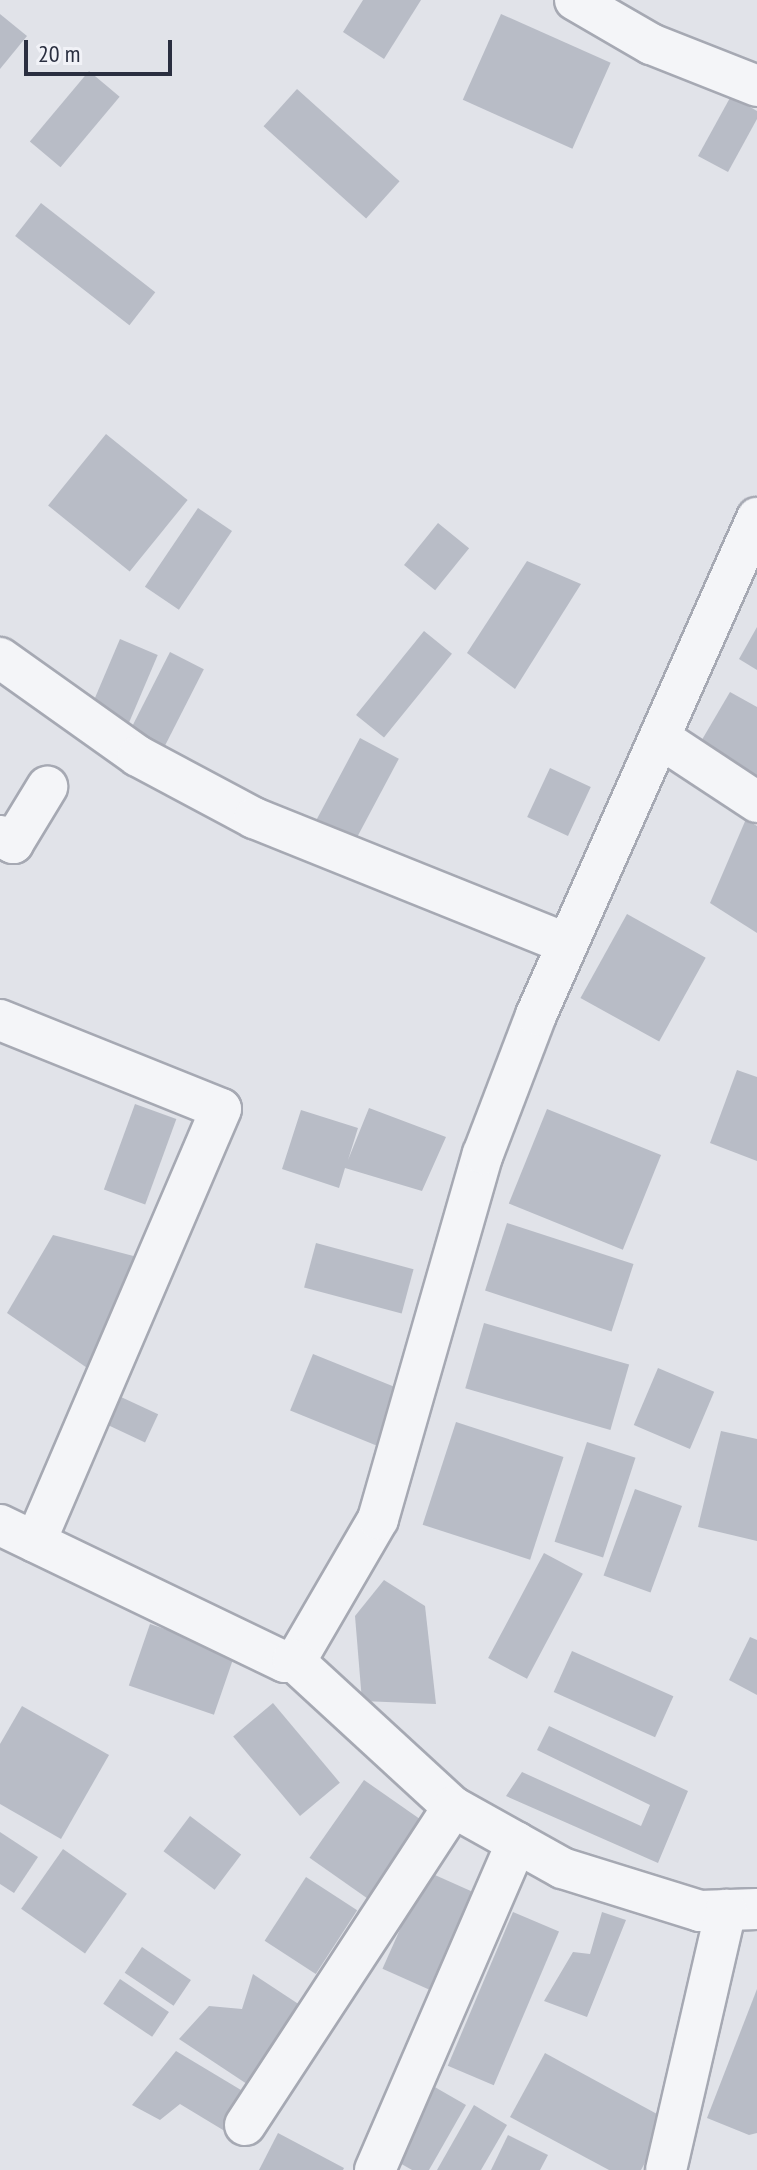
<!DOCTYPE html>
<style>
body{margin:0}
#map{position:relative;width:757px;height:2170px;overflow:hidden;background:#e1e3e9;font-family:"PT Sans Narrow",sans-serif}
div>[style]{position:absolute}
.building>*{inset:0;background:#b8bcc6;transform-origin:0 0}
.roads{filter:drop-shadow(2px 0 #a6a9b3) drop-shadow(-2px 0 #a6a9b3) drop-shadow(0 2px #a6a9b3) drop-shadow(0 -2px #a6a9b3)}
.minor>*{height:40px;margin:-20px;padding:0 20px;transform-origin:20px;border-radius:20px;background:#f4f5f8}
span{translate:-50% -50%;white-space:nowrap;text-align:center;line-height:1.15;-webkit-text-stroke:7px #f1f2f7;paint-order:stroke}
.scale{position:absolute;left:24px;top:40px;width:148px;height:36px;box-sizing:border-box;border:4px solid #2a2f40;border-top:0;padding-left:10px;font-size:24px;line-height:28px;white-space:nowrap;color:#2a2f40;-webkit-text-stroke:6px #f1f2f7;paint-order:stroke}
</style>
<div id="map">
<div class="building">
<i style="clip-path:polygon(363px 0,421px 0,384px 59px,343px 32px)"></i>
<i style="clip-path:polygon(0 14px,27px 36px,0 69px)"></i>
<i style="left:501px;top:14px;width:120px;height:94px;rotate:24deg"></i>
<i style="left:89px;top:71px;width:40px;height:92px;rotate:40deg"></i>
<i style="left:297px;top:89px;width:138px;height:50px;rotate:42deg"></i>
<i style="clip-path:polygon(731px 96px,757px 111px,757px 119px,728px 172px,698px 156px)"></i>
<i style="left:41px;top:203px;width:145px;height:42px;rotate:38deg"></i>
<i style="left:106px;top:434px;width:105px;height:92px;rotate:39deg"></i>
<i style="left:198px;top:508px;width:41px;height:95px;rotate:34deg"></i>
<i style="left:438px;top:523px;width:40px;height:54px;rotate:39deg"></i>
<i style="clip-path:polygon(527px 561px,581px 584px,515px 689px,467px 653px)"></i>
<i style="clip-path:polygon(757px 627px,757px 670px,739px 659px)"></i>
<i style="left:424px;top:631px;width:36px;height:108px;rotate:39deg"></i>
<i style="left:120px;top:639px;width:41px;height:78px;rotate:23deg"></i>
<i style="left:170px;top:652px;width:38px;height:102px;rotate:27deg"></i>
<i style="clip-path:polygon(730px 692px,757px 707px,757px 792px,693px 755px)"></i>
<i style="left:360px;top:738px;width:44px;height:102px;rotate:28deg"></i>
<i style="left:550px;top:768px;width:45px;height:54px;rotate:25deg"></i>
<i style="clip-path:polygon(746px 819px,757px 826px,757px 933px,710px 903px)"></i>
<i style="left:627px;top:914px;width:90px;height:96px;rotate:29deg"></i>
<i style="clip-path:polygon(737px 1070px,757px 1077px,757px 1161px,710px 1143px)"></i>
<i style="left:135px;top:1104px;width:44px;height:91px;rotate:20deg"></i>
<i style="clip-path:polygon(369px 1108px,446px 1137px,422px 1191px,345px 1168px,339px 1188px,282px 1169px,301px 1110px,358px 1128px,348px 1160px)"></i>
<i style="left:547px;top:1109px;width:123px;height:102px;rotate:22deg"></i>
<i style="left:507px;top:1223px;width:133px;height:71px;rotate:18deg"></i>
<i style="clip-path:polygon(53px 1235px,145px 1259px,96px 1374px,7px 1313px)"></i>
<i style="left:316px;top:1243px;width:101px;height:46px;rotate:15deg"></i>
<i style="left:484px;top:1323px;width:151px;height:68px;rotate:16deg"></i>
<i style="left:313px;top:1354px;width:95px;height:61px;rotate:22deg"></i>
<i style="left:658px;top:1368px;width:61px;height:62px;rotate:23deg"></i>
<i style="left:121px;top:1397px;width:41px;height:31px;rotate:25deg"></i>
<i style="left:456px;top:1422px;width:113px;height:108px;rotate:18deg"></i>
<i style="clip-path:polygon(721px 1431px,757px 1439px,757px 1541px,698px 1527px)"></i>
<i style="left:587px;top:1442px;width:51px;height:105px;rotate:18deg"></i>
<i style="left:635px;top:1489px;width:50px;height:92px;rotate:20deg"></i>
<i style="left:544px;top:1553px;width:44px;height:119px;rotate:28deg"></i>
<i style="clip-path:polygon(384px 1580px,425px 1606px,436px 1704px,362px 1701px,355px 1616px)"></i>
<i style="left:150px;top:1624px;width:90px;height:65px;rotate:19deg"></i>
<i style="clip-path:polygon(750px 1637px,757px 1640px,757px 1695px,729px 1680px)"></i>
<i style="left:572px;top:1651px;width:111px;height:45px;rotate:24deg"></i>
<i style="left:273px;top:1703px;width:104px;height:52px;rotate:50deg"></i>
<i style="clip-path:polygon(22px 1706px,109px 1755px,61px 1839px,0 1804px,0 1744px)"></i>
<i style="clip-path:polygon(549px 1726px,688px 1791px,658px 1863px,506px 1796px,522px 1772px,641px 1826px,650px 1805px,537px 1750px)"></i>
<i style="left:364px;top:1780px;width:73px;height:95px;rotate:35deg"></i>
<i style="left:190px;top:1816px;width:64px;height:44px;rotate:37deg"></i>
<i style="clip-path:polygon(0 1832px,38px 1857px,14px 1893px,0 1884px)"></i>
<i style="left:63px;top:1849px;width:78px;height:73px;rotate:35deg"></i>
<i style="left:426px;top:1871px;width:57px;height:107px;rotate:24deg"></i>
<i style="left:306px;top:1877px;width:61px;height:76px;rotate:33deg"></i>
<i style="left:513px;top:1912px;width:50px;height:167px;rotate:23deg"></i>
<i style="clip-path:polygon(602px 1912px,626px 1920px,587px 2017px,544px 2001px,573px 1952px,590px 1954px)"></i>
<i style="left:142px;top:1947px;width:59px;height:31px;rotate:34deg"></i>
<i style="clip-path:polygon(253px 1974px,303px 2007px,250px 2086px,179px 2039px,209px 2006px,242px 2009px)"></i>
<i style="left:120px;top:1979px;width:59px;height:30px;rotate:34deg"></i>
<i style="clip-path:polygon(757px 1989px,757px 2133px,749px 2135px,707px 2118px)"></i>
<i style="clip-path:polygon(176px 2051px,241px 2090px,223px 2130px,180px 2104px,160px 2120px,132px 2105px)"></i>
<i style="clip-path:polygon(545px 2053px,668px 2120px,641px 2170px,609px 2170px,510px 2117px)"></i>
<i style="clip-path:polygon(433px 2086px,466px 2105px,429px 2170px,412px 2170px,391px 2158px)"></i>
<i style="clip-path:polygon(474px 2105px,507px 2125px,481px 2170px,437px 2170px)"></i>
<i style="clip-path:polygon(278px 2133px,344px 2168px,343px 2170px,259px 2170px)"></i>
<i style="clip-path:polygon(508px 2135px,548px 2155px,540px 2170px,491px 2170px)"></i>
</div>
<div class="roads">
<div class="minor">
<i style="left:575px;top:0;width:88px;rotate:30.1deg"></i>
<i style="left:651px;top:44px;width:114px;rotate:21.6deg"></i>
<i style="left:0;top:658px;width:169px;rotate:35.4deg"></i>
<i style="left:138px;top:756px;width:132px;rotate:28.1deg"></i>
<i style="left:254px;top:818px;width:337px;rotate:21.9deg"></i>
<i style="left:660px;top:738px;width:116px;rotate:33.4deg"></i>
<i style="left:0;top:836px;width:15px;rotate:28deg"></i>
<i style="left:13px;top:843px;width:66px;rotate:-58.7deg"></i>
<i style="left:0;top:1020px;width:238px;rotate:21.9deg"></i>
<i style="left:221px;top:1109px;width:471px;rotate:113.2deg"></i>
<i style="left:0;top:1525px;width:316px;rotate:25.7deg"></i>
<i style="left:285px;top:1662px;width:16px;rotate:-27deg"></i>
<i style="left:299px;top:1655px;width:157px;rotate:-59.8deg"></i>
<i style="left:378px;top:1519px;width:380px;rotate:-74deg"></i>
<i style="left:483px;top:1154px;width:149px;rotate:-69.1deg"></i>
<i style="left:536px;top:1015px;width:544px;rotate:-66.03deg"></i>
<i style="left:293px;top:1660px;width:217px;rotate:42.6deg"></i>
<i style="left:453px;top:1807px;width:125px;rotate:29.2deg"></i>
<i style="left:562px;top:1868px;width:145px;rotate:17.3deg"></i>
<i style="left:700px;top:1911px;width:57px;rotate:-2deg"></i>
<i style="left:245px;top:2125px;width:380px;rotate:-56.8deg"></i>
<i style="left:375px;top:2170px;width:357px;rotate:-66.6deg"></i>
<i style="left:666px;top:2170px;width:267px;rotate:-77deg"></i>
</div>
</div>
<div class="scale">20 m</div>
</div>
